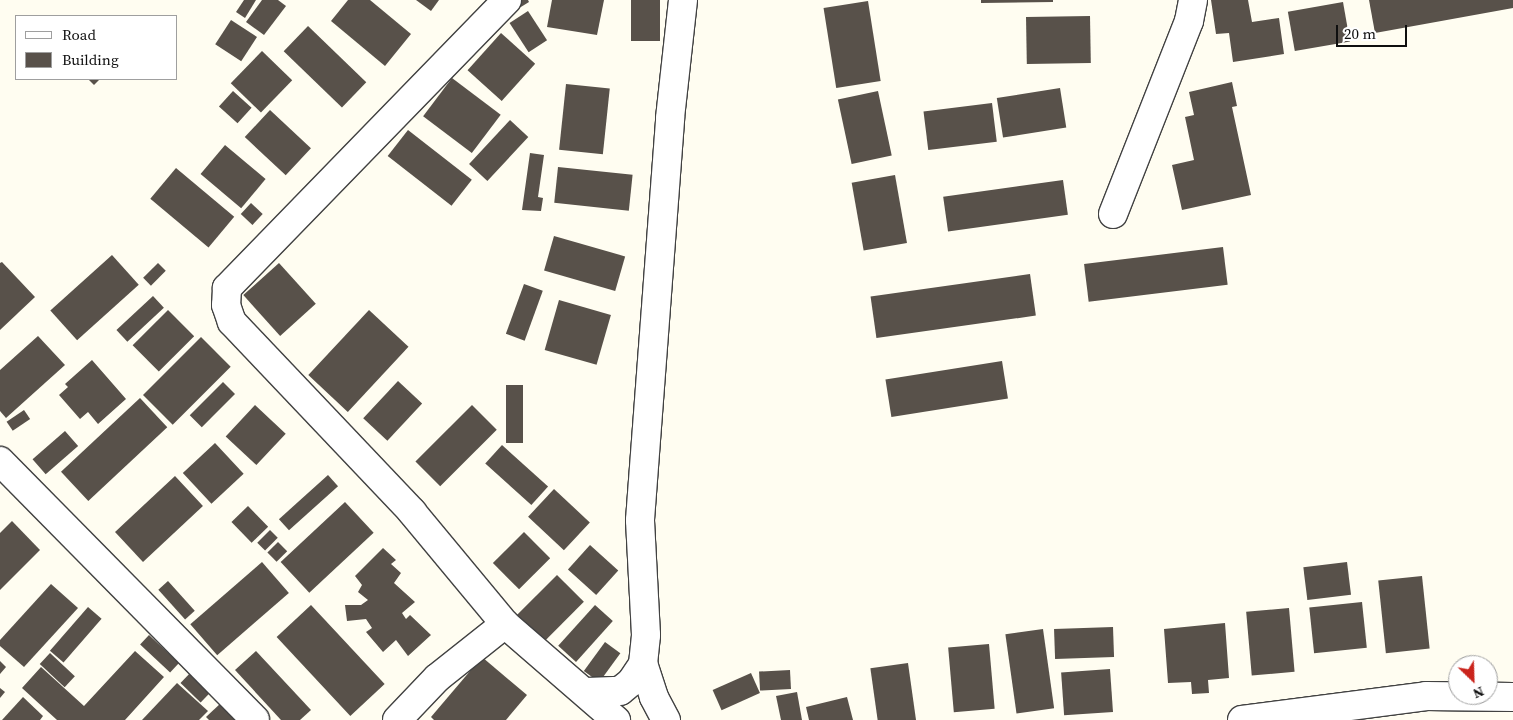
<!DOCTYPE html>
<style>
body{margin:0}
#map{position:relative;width:1513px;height:720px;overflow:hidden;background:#fffdf1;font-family:"Source Serif 4",serif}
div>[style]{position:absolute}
.building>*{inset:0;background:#58514a;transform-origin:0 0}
.roads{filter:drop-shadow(1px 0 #424242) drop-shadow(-1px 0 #424242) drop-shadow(0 1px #424242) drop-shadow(0 -1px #424242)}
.minor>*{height:28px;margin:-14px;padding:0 14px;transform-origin:14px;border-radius:14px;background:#fff}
.tertiary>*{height:28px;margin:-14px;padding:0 14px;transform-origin:14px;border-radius:14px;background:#fff}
span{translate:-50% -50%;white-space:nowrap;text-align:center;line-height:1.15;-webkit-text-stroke:5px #fff;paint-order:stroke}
.legend{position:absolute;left:15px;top:15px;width:162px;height:65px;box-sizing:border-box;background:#fff;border:1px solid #9f9f9f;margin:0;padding:6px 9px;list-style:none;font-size:15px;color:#0f0f0f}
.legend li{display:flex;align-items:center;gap:10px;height:25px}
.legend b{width:25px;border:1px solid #9f9f9f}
.north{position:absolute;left:1448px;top:655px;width:50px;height:50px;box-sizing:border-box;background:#fff;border:1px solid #9f9f9f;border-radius:50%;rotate:156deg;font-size:14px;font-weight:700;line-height:20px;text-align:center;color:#0f0f0f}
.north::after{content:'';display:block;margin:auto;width:18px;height:22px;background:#ca241c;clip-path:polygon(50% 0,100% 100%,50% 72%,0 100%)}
.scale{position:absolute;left:1336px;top:25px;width:71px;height:22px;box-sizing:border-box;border:2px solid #0f0f0f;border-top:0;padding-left:6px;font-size:15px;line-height:18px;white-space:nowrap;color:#0f0f0f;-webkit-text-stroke:4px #fff;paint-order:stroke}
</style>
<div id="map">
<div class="building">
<i style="clip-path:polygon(244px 0,256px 0,245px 18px,236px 12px)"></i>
<i style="clip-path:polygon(262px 0,278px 0,286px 6px,264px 35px,246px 22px)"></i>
<i style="clip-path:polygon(348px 0,370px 0,411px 34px,385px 66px,331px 21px)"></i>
<i style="clip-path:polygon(416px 0,439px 0,431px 11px)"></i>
<i style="clip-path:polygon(510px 0,528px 0,529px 2px,516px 10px)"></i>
<i style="clip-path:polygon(552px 0,604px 0,597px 35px,547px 27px)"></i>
<i style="left:631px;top:0;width:29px;height:41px"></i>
<i style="clip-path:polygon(981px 0,1053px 0,1053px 2px,981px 3px)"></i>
<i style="clip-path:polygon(1211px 0,1248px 0,1252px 22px,1279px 18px,1284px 54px,1233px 62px,1229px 33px,1216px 34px)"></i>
<i style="clip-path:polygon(1369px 0,1513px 0,1513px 8px,1375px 33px)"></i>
<i style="left:868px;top:1px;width:81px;height:45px;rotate:81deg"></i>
<i style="left:1343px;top:2px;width:40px;height:56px;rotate:80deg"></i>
<i style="left:528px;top:11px;width:35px;height:22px;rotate:57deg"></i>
<i style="left:1090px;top:16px;width:47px;height:64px;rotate:89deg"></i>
<i style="left:231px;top:20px;width:31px;height:29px;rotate:33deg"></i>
<i style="left:308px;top:26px;width:81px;height:35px;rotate:44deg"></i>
<i style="left:501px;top:33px;width:46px;height:50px;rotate:42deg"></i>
<i style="left:262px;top:51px;width:42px;height:45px;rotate:44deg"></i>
<i style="left:452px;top:78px;width:61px;height:48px;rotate:37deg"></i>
<i style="clip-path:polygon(88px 79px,100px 79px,94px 85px)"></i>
<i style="clip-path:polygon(1232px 82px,1237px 106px,1232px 107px,1251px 195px,1182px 210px,1172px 165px,1194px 160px,1185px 117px,1194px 115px,1189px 92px)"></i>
<i style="left:566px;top:84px;width:44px;height:66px;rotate:6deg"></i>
<i style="left:1060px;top:88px;width:40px;height:64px;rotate:81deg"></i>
<i style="left:233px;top:91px;width:25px;height:21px;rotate:42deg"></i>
<i style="left:878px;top:91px;width:66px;height:41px;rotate:78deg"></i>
<i style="left:992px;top:103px;width:39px;height:69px;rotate:83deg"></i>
<i style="left:270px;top:110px;width:56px;height:37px;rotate:43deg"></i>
<i style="left:510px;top:120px;width:25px;height:60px;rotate:43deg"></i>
<i style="left:408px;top:130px;width:81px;height:33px;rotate:38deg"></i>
<i style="left:225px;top:145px;width:53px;height:38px;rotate:40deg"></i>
<i style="clip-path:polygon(530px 153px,544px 155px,538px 197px,543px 198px,541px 211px,522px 210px)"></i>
<i style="left:558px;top:167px;width:75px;height:36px;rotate:6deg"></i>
<i style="left:176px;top:168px;width:76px;height:40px;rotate:40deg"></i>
<i style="left:895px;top:175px;width:69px;height:44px;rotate:80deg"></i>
<i style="left:1063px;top:180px;width:35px;height:121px;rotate:82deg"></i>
<i style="left:251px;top:203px;width:16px;height:15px;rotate:43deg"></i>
<i style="left:554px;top:236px;width:74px;height:36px;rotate:16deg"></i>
<i style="left:1223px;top:247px;width:38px;height:140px;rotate:83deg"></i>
<i style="left:112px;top:255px;width:40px;height:83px;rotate:48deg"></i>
<i style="clip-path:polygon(2px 262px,35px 297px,0 330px,0 263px)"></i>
<i style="left:158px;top:263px;width:11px;height:21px;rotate:45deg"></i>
<i style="left:279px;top:263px;width:55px;height:48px;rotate:48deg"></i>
<i style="left:1030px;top:274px;width:42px;height:161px;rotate:82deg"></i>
<i style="left:524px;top:284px;width:20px;height:53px;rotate:20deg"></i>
<i style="left:153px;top:296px;width:16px;height:50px;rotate:47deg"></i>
<i style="left:559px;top:300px;width:54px;height:52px;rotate:16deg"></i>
<i style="left:168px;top:310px;width:37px;height:50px;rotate:45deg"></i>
<i style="left:369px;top:310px;width:54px;height:89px;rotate:43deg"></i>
<i style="clip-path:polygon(38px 336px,65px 365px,6px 418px,0 411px,0 370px)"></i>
<i style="left:201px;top:337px;width:42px;height:82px;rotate:45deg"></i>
<i style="clip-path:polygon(92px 360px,126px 399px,98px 424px,88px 412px,80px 419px,59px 395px,68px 387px,65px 384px)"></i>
<i style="left:1002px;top:361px;width:38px;height:118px;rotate:81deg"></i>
<i style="left:398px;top:381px;width:33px;height:51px;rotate:43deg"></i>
<i style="left:223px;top:382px;width:17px;height:47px;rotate:45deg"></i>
<i style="left:506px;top:385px;width:17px;height:58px"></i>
<i style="left:140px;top:398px;width:40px;height:108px;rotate:47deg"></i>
<i style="left:255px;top:405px;width:42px;height:43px;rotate:43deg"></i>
<i style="left:472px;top:405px;width:35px;height:80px;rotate:45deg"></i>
<i style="left:24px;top:410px;width:11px;height:21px;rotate:56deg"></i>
<i style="left:65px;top:431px;width:20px;height:43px;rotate:49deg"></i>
<i style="left:215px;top:443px;width:42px;height:44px;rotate:47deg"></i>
<i style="left:502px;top:445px;width:62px;height:25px;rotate:42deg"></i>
<i style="left:328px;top:475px;width:15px;height:66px;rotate:48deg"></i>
<i style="left:175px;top:476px;width:41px;height:82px;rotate:47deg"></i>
<i style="left:554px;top:489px;width:49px;height:38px;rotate:43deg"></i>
<i style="left:345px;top:502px;width:42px;height:88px;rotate:47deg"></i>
<i style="left:248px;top:506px;width:29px;height:23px;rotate:46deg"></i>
<i style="clip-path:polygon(12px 521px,40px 550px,0 590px,0 533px)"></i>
<i style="left:270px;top:530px;width:11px;height:18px;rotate:45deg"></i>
<i style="left:524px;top:532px;width:37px;height:44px;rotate:45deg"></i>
<i style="left:278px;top:542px;width:13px;height:15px;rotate:45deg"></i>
<i style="left:590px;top:545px;width:38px;height:33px;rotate:42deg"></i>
<i style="clip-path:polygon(383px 548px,396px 560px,391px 564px,401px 573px,394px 583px,415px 602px,402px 613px,406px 619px,410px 615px,431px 635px,408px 656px,396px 640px,383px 652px,366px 632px,372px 628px,366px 619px,347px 621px,345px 605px,361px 605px,368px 600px,358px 592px,362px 585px,355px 576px)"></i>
<i style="left:262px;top:562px;width:41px;height:95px;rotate:49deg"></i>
<i style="left:1347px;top:562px;width:33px;height:44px;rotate:83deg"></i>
<i style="left:557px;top:575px;width:38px;height:57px;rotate:45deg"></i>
<i style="left:1422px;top:576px;width:73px;height:44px;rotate:84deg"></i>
<i style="left:168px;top:581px;width:40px;height:13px;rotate:48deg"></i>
<i style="clip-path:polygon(51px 584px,78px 608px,24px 667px,0 646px,0 640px)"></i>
<i style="left:1362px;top:602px;width:46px;height:53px;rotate:84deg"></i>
<i style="left:311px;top:605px;width:108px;height:47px;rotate:47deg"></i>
<i style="left:595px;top:605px;width:24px;height:55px;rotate:42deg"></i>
<i style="left:88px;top:607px;width:18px;height:58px;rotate:41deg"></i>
<i style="left:1289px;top:608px;width:64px;height:43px;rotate:85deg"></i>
<i style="clip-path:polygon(1225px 623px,1229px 678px,1208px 680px,1209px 693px,1192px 694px,1191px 682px,1168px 683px,1164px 629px)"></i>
<i style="left:1113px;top:627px;width:30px;height:59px;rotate:88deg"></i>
<i style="left:1043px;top:629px;width:80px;height:38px;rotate:82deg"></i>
<i style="left:149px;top:635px;width:41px;height:13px;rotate:43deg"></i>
<i style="left:605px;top:642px;width:19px;height:36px;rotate:36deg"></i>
<i style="left:989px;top:644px;width:65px;height:41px;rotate:85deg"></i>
<i style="clip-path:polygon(135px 651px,164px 677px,125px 720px,57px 720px,22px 688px,41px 667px,84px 706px)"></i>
<i style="clip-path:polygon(256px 651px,311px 710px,300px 720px,281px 720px,235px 670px)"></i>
<i style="left:50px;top:653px;width:34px;height:15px;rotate:43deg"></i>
<i style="clip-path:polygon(482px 657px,527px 695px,506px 720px,434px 720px,431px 717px)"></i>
<i style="clip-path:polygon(0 661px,6px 667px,0 674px)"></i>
<i style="left:908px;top:663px;width:58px;height:38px;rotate:82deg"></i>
<i style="left:1110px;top:669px;width:43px;height:49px;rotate:86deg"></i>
<i style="left:193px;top:670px;width:28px;height:18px;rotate:44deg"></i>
<i style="left:790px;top:670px;width:19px;height:31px;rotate:87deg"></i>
<i style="left:751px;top:673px;width:22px;height:42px;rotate:66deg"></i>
<i style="clip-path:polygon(177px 683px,208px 711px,199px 720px,142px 720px)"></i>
<i style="clip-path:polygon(0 688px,5px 692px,0 698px)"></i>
<i style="clip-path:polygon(797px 692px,802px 720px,781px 720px,776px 696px)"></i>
<i style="clip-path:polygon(23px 697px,43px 716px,40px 720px,2px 720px)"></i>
<i style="clip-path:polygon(847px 697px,853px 720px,809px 720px,806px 707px)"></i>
<i style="clip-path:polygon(222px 702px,241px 720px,209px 720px,206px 717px)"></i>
</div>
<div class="roads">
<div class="minor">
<i style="left:507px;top:0;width:402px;rotate:134.2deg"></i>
<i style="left:227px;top:288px;width:17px;rotate:93deg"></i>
<i style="left:226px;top:305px;width:18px;rotate:71deg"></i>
<i style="left:232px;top:322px;width:262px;rotate:46.5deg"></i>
<i style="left:412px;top:512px;width:146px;rotate:50.3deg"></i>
<i style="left:505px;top:624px;width:147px;rotate:40.9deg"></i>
<i style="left:1113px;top:214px;width:207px;rotate:-68.5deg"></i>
<i style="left:1189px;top:21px;width:21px;rotate:-79deg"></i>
<i style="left:587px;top:692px;width:33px;rotate:-2deg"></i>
<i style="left:620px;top:691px;width:14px;rotate:-39deg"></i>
<i style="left:631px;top:682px;width:22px;rotate:-56deg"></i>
<i style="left:397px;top:720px;width:58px;rotate:-46.4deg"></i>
<i style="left:437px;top:678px;width:87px;rotate:-38.5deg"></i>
<i style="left:666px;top:720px;width:26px;rotate:-118deg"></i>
<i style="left:654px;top:697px;width:35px;rotate:-108deg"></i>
<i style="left:643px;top:664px;width:29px;rotate:-84deg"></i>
<i style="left:646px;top:635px;width:115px;rotate:-93deg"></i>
<i style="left:640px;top:520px;width:403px;rotate:-85.7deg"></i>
<i style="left:670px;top:118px;width:119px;rotate:-83.7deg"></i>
<i style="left:1242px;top:720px;width:186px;rotate:-7.4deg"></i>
<i style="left:1426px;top:696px;width:87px;rotate:0.7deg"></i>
</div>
<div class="tertiary">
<i style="left:0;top:461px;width:363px;rotate:45.4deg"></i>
</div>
</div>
<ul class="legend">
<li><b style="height:6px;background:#fff"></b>Road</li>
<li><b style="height:14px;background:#58514a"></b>Building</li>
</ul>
<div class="north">N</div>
<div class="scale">20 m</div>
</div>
